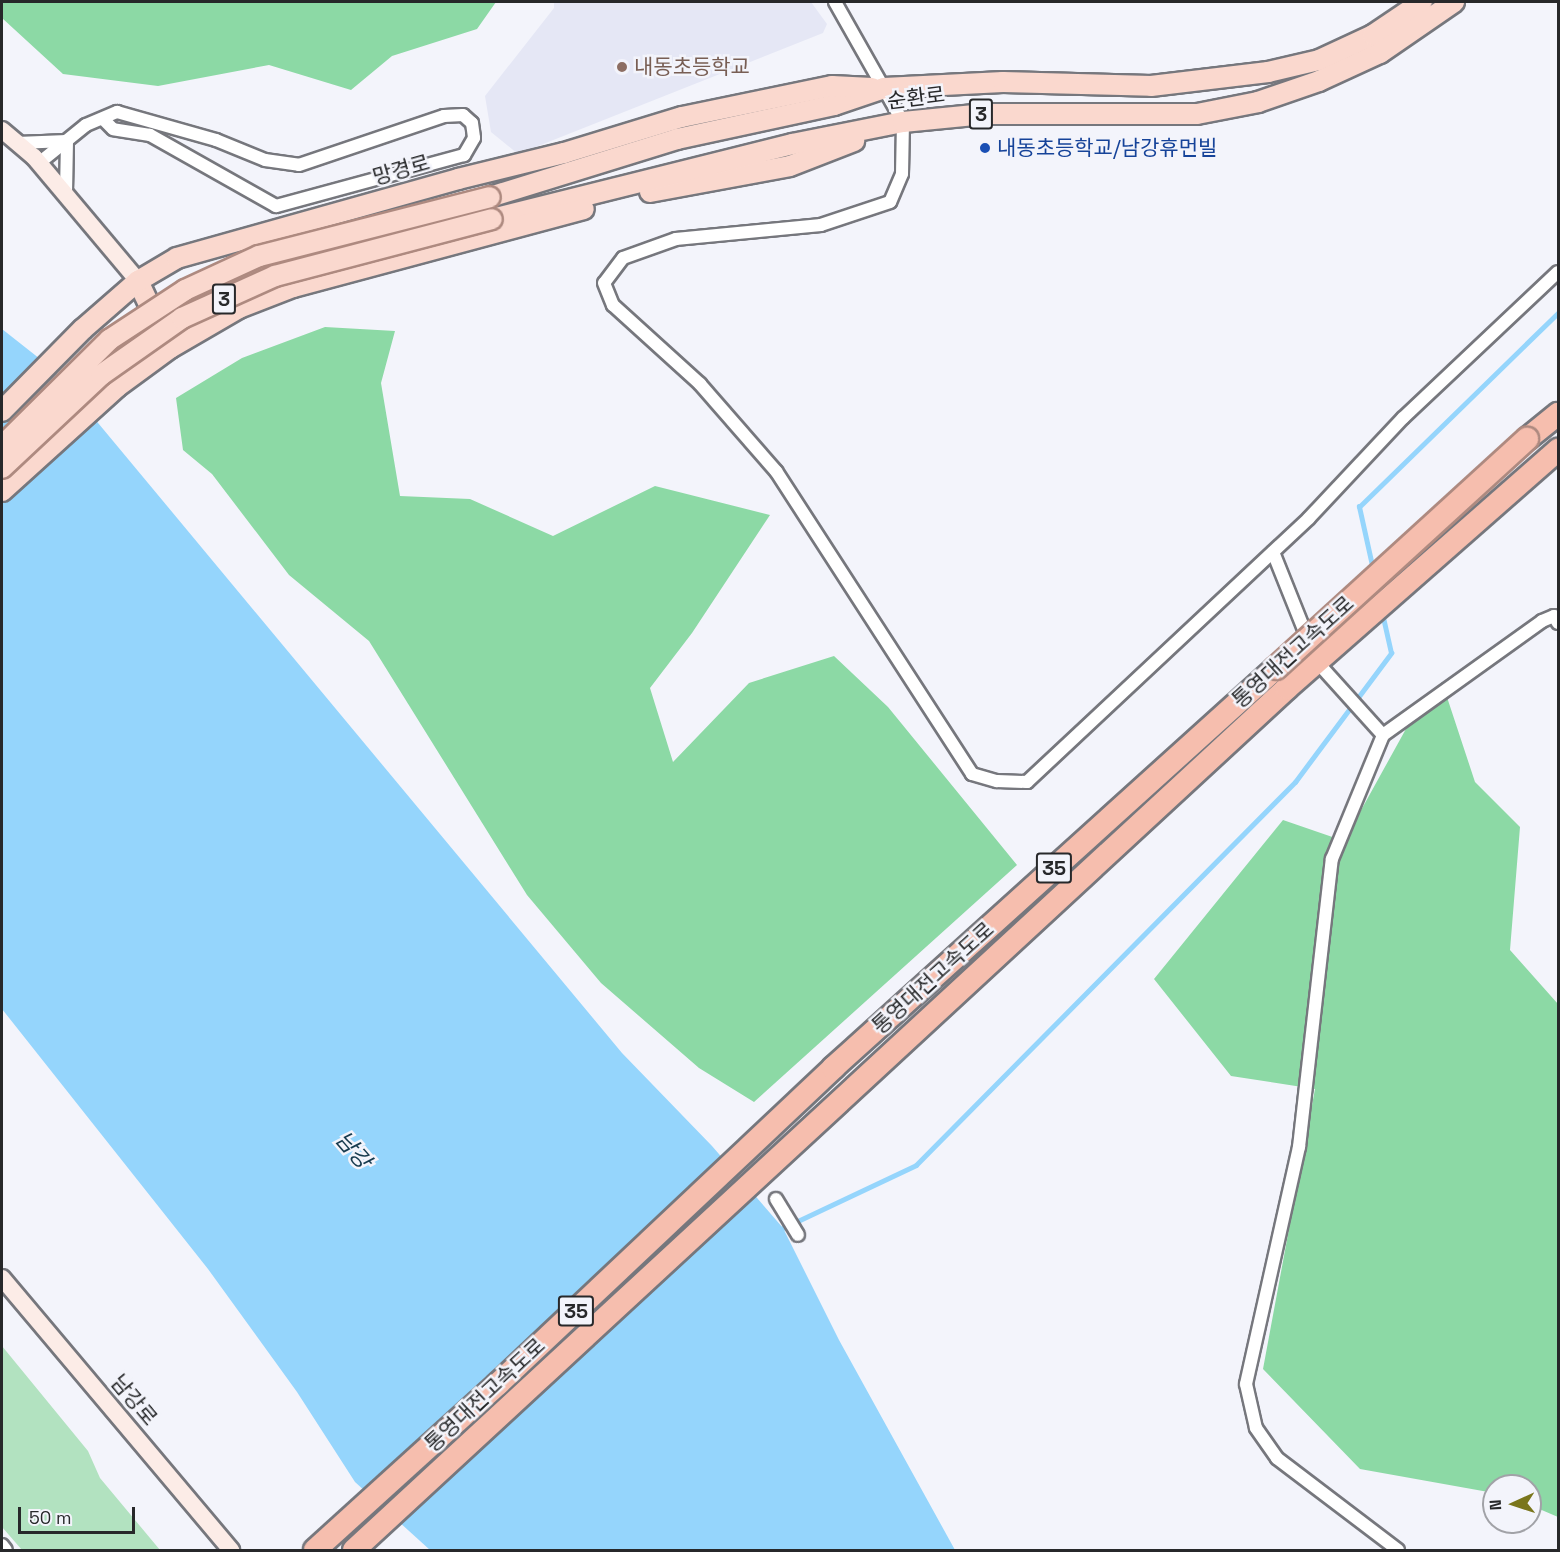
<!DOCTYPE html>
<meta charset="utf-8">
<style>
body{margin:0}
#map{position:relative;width:1560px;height:1552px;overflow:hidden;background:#f3f4fb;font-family:"Space Grotesk","Noto Sans KR",sans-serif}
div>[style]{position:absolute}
.built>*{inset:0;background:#e5e7f5}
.green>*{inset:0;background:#b2e2c0}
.forest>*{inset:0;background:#8cd9a5}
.water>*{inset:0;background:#95d5fc}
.stream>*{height:4.5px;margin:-2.25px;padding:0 2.25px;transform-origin:2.25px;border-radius:2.25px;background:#95d5fc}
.roads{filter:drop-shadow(2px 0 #76777d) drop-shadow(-2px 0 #76777d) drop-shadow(0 2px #76777d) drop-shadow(0 -2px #76777d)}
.street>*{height:12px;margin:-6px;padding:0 6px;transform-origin:6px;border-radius:6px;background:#fff}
.secondary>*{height:16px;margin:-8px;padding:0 8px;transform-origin:8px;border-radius:8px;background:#fcece7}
.primary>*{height:20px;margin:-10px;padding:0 10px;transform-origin:10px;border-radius:10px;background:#fad8ce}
.highway>*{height:22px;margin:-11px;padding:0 11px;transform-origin:11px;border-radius:11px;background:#f6beae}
.bridges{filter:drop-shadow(2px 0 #ae8a80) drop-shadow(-2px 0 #ae8a80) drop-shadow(0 2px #ae8a80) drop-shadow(0 -2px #ae8a80)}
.primary-bridge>*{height:20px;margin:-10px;padding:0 10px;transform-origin:10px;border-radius:10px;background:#fad8ce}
.highway-bridge>*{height:22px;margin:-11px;padding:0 11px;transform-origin:11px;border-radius:11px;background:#f6beae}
.dots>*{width:16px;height:16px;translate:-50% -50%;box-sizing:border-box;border:3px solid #f3f4fb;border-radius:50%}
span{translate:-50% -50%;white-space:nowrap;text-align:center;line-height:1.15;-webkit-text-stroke:5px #f3f4fb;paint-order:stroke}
.shield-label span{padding:2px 4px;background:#f3f4fb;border:2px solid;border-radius:4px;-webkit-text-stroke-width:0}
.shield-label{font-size:20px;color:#27282a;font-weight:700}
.education-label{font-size:21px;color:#785e54}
.left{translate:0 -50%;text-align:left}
.street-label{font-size:21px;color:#27282a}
.transit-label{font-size:21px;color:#164399}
.water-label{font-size:22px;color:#163a4e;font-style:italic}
.frame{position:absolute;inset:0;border:3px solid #27282a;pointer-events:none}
.north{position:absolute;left:1482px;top:1474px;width:60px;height:60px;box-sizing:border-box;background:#f3f4fb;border:2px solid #a1a2a7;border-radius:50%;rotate:267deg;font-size:16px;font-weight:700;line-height:24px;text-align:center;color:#27282a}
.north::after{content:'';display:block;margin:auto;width:21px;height:27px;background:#7a761c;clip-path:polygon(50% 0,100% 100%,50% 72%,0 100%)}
.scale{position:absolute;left:18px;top:1507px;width:117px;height:27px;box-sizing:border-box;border:3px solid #27282a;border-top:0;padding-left:8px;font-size:18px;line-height:21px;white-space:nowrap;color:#27282a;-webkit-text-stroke:4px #f3f4fb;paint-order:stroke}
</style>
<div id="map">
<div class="built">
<i style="clip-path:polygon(554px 2px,811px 2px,827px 24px,823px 33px,518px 154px,491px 132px,485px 96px,554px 8px)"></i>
</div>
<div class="green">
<i style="clip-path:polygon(2px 1346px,88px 1451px,100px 1478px,160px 1550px,22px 1550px,2px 1527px)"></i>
</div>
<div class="forest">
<i style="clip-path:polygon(2px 2px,496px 2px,477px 29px,392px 56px,351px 90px,269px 65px,158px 86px,63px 74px,2px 18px)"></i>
<i style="clip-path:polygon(325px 327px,395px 331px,381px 383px,400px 496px,470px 499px,553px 536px,655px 486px,770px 515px,692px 633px,650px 688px,673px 762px,749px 683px,834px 656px,888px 707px,1017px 865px,754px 1102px,699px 1068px,601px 983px,527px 895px,369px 641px,289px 575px,212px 474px,183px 450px,176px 398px,242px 358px)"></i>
<i style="clip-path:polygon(1442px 682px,1475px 782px,1520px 827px,1510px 950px,1558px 1004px,1558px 1517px,1530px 1505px,1530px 1486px,1494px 1486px,1494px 1493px,1360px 1469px,1263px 1369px,1315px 1089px,1231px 1076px,1154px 979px,1283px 820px,1344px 841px,1412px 718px)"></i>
</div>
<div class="water">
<i style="clip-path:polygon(2px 329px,54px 370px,622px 1053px,712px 1146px,783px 1228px,839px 1340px,955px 1550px,430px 1550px,355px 1482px,297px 1392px,208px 1269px,2px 1009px)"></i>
</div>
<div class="stream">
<i style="left:1373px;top:570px;width:65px;rotate:-102.5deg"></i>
<i style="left:1359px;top:507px;width:278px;rotate:-44.3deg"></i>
<i style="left:783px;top:1228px;width:147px;rotate:-25.3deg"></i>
<i style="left:916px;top:1165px;width:539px;rotate:-45.3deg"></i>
<i style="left:1295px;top:782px;width:161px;rotate:-53.3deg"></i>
<i style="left:1391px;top:653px;width:41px;rotate:-102.7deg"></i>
</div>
<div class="roads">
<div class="street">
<i style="left:835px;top:2px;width:138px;rotate:60.5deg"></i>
<i style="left:903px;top:122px;width:52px;rotate:91.1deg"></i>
<i style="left:902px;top:174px;width:30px;rotate:113deg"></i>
<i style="left:890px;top:202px;width:73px;rotate:161.6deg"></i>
<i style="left:821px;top:225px;width:146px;rotate:174.5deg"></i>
<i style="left:676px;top:239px;width:56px;rotate:160.3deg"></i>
<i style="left:623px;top:258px;width:31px;rotate:127deg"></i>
<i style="left:604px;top:283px;width:24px;rotate:68deg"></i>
<i style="left:613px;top:305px;width:118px;rotate:42.2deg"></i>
<i style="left:700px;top:384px;width:116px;rotate:48.9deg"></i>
<i style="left:776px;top:471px;width:361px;rotate:57.1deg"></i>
<i style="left:972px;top:774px;width:26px;rotate:16deg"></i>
<i style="left:997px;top:781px;width:30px;rotate:2deg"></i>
<i style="left:1027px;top:782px;width:386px;rotate:-43.1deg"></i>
<i style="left:1309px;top:518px;width:137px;rotate:-46.8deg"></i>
<i style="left:1403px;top:418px;width:213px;rotate:-43.3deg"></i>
<i style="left:17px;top:143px;width:50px;rotate:-2.3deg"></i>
<i style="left:67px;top:141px;width:54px;rotate:91.1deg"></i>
<i style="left:39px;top:163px;width:60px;rotate:-39deg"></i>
<i style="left:86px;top:125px;width:34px;rotate:-23deg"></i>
<i style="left:117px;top:112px;width:103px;rotate:15.8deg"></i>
<i style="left:216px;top:140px;width:53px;rotate:22.2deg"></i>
<i style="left:265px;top:160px;width:34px;rotate:8deg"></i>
<i style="left:299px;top:165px;width:153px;rotate:-18.7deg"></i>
<i style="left:444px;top:116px;width:19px;rotate:-3deg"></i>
<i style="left:463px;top:115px;width:12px;rotate:42deg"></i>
<i style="left:472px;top:123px;width:15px;rotate:82deg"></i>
<i style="left:474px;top:138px;width:20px;rotate:120deg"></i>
<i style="left:464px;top:155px;width:195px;rotate:164.8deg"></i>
<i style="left:276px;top:206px;width:145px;rotate:-150.6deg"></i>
<i style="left:150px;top:135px;width:37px;rotate:-171deg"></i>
<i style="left:113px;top:129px;width:14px;rotate:-135deg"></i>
<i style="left:1273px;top:552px;width:118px;rotate:68.2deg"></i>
<i style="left:1317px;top:662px;width:98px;rotate:47.9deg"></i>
<i style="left:776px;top:1199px;width:42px;rotate:58.6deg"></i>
<i style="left:2px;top:1545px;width:6px;rotate:51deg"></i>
<i style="left:1398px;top:1550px;width:152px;rotate:-142.8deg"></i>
<i style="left:1277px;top:1458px;width:37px;rotate:-125deg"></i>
<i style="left:1256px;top:1428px;width:45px;rotate:-102.8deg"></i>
<i style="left:1246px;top:1384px;width:243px;rotate:-77.4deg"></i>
<i style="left:1299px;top:1147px;width:290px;rotate:-83.5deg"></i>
<i style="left:1332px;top:859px;width:134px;rotate:-67.6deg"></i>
<i style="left:1383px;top:735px;width:196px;rotate:-35.6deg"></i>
<i style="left:1542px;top:621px;width:13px;rotate:-23deg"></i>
<i style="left:1554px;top:616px;width:8px;rotate:60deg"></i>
</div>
<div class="secondary">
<i style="left:2px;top:130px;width:42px;rotate:40.2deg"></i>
<i style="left:34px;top:157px;width:162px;rotate:50deg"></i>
<i style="left:2px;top:1278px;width:356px;rotate:49.9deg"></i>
</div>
<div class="primary">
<i style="left:650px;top:192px;width:142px;rotate:-10.5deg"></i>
<i style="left:790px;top:166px;width:69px;rotate:-21.3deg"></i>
<i style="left:490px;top:197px;width:196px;rotate:-17.2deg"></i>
<i style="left:677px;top:139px;width:161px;rotate:-12.2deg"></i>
<i style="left:834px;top:105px;width:53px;rotate:-18.8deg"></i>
<i style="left:884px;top:88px;width:119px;rotate:-2.9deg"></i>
<i style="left:1003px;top:82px;width:148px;rotate:1.5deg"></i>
<i style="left:1151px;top:86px;width:118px;rotate:-6.8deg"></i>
<i style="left:1268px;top:72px;width:52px;rotate:-13.2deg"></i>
<i style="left:1319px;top:60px;width:60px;rotate:-24.8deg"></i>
<i style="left:1373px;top:35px;width:59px;rotate:-34deg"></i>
<i style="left:492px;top:219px;width:309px;rotate:-14deg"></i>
<i style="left:792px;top:144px;width:113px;rotate:-11.2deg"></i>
<i style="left:903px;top:122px;width:82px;rotate:-5.6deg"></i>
<i style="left:985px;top:114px;width:212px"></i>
<i style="left:1197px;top:114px;width:62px;rotate:-11.1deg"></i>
<i style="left:1258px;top:102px;width:65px;rotate:-19deg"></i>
<i style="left:1319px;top:81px;width:67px;rotate:-24.7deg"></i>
<i style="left:1380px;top:53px;width:90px;rotate:-34.6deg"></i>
<i style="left:138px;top:281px;width:71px;rotate:64.9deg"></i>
<i style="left:2px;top:411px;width:115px;rotate:-45.4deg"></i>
<i style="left:83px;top:329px;width:73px;rotate:-41.1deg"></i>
<i style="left:138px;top:281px;width:45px;rotate:-30.5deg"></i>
<i style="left:177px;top:258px;width:292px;rotate:-15.7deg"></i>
<i style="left:458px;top:179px;width:109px;rotate:-13.8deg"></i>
<i style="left:564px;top:153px;width:123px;rotate:-17deg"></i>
<i style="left:682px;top:117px;width:153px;rotate:-11.7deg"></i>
<i style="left:832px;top:86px;width:40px;rotate:2.9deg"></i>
<i style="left:2px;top:491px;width:155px;rotate:-42.1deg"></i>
<i style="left:117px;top:387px;width:66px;rotate:-36.3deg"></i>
<i style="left:170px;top:348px;width:80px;rotate:-30.1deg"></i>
<i style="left:239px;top:308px;width:58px;rotate:-21.3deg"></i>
<i style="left:293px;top:287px;width:301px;rotate:-15deg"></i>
</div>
<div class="highway">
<i style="left:1527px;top:439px;width:40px;rotate:-39deg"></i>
<i style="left:315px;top:1550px;width:247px;rotate:-42.2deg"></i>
<i style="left:498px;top:1384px;width:461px;rotate:-43.3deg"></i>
<i style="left:833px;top:1068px;width:597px;rotate:-42.08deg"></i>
<i style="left:354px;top:1550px;width:1270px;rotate:-42.73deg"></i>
<i style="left:1287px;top:688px;width:361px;rotate:-41.3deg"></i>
</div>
</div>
<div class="bridges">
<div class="primary-bridge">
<i style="left:2px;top:446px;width:151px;rotate:-44.7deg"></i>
<i style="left:109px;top:340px;width:91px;rotate:-33.3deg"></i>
<i style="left:185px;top:290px;width:81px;rotate:-24.7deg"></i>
<i style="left:259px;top:256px;width:238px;rotate:-14.3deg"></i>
<i style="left:2px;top:468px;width:136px;rotate:-43.2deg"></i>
<i style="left:101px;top:375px;width:99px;rotate:-35.1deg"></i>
<i style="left:182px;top:318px;width:102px;rotate:-24.3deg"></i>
<i style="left:275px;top:276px;width:224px;rotate:-14.7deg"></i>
</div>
<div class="highway-bridge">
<i style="left:1276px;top:668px;width:340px;rotate:-42.4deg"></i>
</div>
</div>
<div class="dots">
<i style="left:622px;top:67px;background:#8d6e63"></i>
<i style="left:985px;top:148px;background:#1a4fb4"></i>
</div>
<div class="shield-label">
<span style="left:981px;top:114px">3</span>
<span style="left:224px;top:299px">3</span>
<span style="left:1054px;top:868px">35</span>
<span style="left:576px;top:1311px">35</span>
</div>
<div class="education-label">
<span class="left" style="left:634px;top:67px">내동초등학교</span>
</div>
<div class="street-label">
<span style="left:916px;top:98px;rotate:-7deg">순환로</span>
<span style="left:401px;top:170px;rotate:-16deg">망경로</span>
<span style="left:1293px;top:652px;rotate:-42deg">통영대전고속도로</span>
<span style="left:933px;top:978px;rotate:-42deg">통영대전고속도로</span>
<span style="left:485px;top:1395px;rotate:-43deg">통영대전고속도로</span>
<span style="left:134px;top:1400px;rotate:50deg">남강로</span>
</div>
<div class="transit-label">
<span class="left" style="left:997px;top:148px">내동초등학교/남강휴먼빌</span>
</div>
<div class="water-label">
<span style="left:353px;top:1150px;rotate:49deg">남강</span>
</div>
<div class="frame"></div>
<div class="north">N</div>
<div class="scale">50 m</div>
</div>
